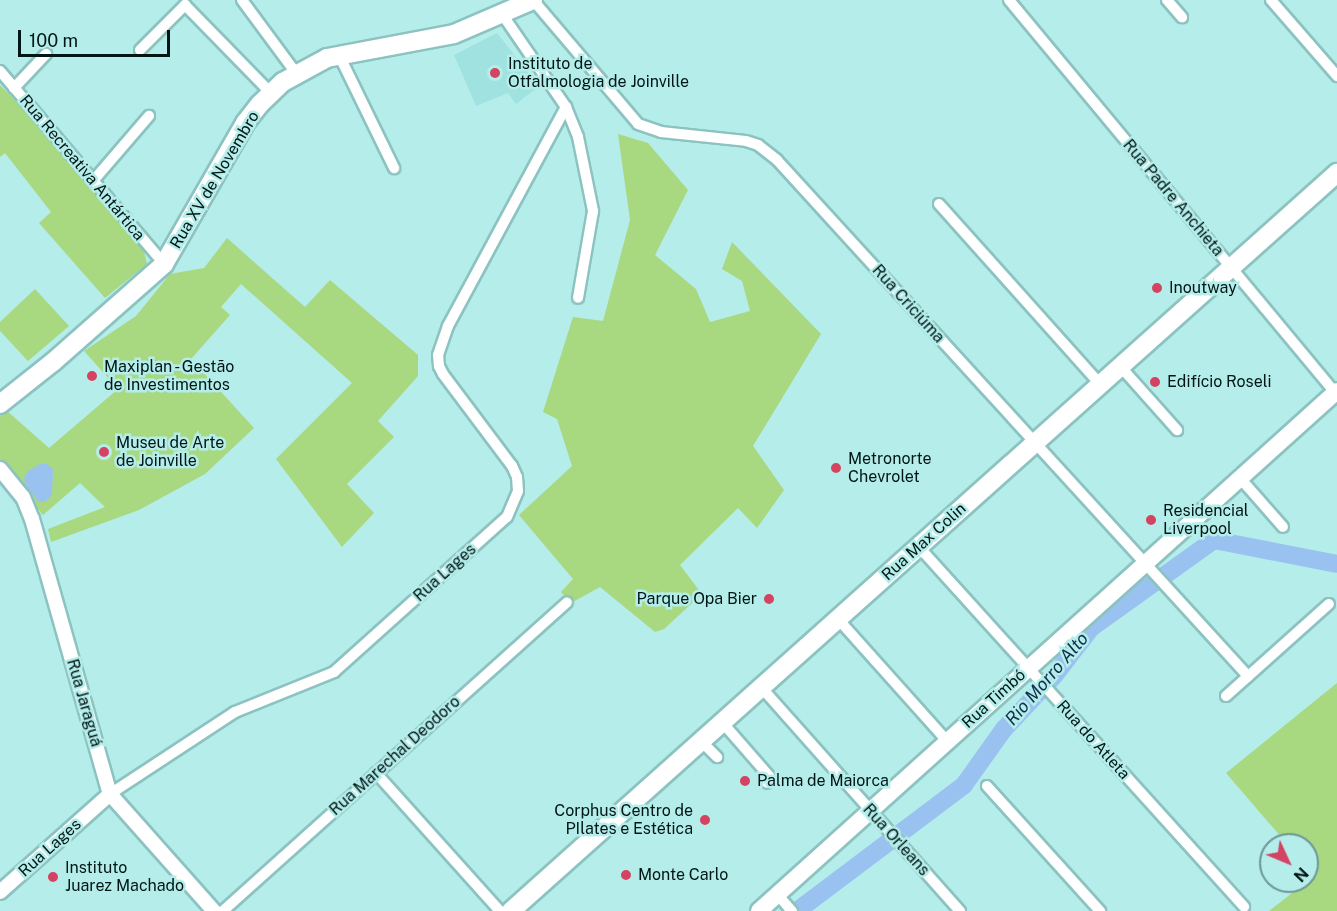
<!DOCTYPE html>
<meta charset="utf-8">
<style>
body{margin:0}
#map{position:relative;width:1337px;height:911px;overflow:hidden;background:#b4edea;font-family:"Public Sans",sans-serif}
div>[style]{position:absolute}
.built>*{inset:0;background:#9fe2df}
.green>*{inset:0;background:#a8d880}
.water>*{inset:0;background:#9ac2f0}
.river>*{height:18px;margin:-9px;padding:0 9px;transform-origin:9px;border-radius:9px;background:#9ac2f0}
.roads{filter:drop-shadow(2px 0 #8cc3c1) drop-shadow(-2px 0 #8cc3c1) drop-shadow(0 2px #8cc3c1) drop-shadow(0 -2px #8cc3c1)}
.minor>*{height:10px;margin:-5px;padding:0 5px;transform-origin:5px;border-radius:5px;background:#fff}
.tertiary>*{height:14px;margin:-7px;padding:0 7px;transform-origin:7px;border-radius:7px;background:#fff}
.secondary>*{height:16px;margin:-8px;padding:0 8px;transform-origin:8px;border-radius:8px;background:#fff}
.primary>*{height:18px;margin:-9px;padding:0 9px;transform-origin:9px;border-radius:9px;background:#fff}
.dots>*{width:16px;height:16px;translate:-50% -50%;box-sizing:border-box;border:3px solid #b4edea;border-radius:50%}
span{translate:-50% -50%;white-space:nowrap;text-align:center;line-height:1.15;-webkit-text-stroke:5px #b4edea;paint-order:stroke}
.poi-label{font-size:16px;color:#011615}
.left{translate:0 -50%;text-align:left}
.right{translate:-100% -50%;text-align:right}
.street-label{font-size:16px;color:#011615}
.water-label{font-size:18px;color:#122e4c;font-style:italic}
.north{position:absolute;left:1259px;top:833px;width:60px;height:60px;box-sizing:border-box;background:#b4edea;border:2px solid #6c9795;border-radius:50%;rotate:134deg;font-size:16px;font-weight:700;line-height:24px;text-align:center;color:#011615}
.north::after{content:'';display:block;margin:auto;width:21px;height:27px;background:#d44462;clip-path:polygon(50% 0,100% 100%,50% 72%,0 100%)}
.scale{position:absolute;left:18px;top:30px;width:152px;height:27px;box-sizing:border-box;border:3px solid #011615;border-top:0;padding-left:8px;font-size:18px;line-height:21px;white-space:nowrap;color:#011615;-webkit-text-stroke:4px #b4edea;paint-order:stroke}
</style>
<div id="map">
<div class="built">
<i style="clip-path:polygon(497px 33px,539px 86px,516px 104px,508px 93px,476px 106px,454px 55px)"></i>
</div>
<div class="green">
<i style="clip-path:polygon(0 85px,33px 119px,143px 247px,147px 264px,105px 298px,39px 223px,51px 212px,5px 153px,0 157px)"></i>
<i style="clip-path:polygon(618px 134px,648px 143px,688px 190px,655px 255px,696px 289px,710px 322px,750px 311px,742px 281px,722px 269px,732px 242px,821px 334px,753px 446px,784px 490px,757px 528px,738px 508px,680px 565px,702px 594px,664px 629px,655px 632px,600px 587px,571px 603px,561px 592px,573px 579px,519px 515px,572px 466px,557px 419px,543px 412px,573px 317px,603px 321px,630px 220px)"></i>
<i style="clip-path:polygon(227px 238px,305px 307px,330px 280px,418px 355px,418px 376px,378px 421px,394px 437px,347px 484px,374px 513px,342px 547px,276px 459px,352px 383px,241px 284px,221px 307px,230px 315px,191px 359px,254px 428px,205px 474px,139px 510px,51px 542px,48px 529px,105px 507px,80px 483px,43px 515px,0 464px,0 415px,6px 410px,49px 448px,118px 389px,84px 351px,136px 316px,170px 274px,204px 268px)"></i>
<i style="clip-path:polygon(35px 289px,69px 326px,28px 361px,0 331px,0 322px)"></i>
<i style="clip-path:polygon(1337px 683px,1337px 911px,1269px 911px,1314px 876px,1307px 867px,1307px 845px,1288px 845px,1226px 773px)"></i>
</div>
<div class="water">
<i style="clip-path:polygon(40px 464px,47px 464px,53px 469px,52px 495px,45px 502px,39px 502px,26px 486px,24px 479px,27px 472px)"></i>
</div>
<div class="river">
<i style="left:797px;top:911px;width:209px;rotate:-37deg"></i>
<i style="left:964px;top:785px;width:69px;rotate:-54.5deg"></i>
<i style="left:1004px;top:729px;width:73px;rotate:-46.7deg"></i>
<i style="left:1054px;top:676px;width:61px;rotate:-52.4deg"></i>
<i style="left:1091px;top:628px;width:151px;rotate:-35.6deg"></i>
<i style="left:1214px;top:540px;width:125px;rotate:11deg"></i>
</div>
<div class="roads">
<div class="minor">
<i style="left:242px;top:0;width:91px;rotate:53.5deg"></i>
<i style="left:533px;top:0;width:162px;rotate:49.7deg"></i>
<i style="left:638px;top:124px;width:24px;rotate:19deg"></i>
<i style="left:661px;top:132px;width:85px;rotate:6deg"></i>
<i style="left:746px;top:141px;width:13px;rotate:18deg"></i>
<i style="left:758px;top:145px;width:24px;rotate:38deg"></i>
<i style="left:777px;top:160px;width:699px;rotate:47.61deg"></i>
<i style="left:1009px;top:0;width:513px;rotate:50.29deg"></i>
<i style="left:1167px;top:0;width:23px;rotate:49deg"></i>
<i style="left:1271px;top:0;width:101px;rotate:49deg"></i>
<i style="left:502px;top:14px;width:113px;rotate:55.5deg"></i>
<i style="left:566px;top:107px;width:32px;rotate:68deg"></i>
<i style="left:578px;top:137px;width:76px;rotate:78.5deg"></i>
<i style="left:593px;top:211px;width:88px;rotate:99.8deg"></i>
<i style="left:140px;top:50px;width:64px;rotate:-45deg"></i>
<i style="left:185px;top:5px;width:123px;rotate:45.7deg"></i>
<i style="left:339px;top:55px;width:126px;rotate:64deg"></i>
<i style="left:0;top:71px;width:253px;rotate:49.6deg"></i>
<i style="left:14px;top:88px;width:47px;rotate:-46.7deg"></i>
<i style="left:93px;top:181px;width:86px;rotate:-49.3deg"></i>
<i style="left:939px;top:204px;width:241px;rotate:48.2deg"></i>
<i style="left:1120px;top:366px;width:86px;rotate:48.3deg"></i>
<i style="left:1240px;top:478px;width:65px;rotate:48.7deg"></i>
<i style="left:919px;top:547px;width:485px;rotate:47.9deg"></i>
<i style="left:838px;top:619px;width:164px;rotate:48.2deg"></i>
<i style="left:761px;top:687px;width:300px;rotate:48.4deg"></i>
<i style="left:1226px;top:696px;width:138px;rotate:-41.8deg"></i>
<i style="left:722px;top:722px;width:72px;rotate:49deg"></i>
<i style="left:769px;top:776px;width:7px;rotate:106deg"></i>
<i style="left:701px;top:741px;width:23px;rotate:45deg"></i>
<i style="left:376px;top:773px;width:186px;rotate:48.1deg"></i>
<i style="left:987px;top:786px;width:169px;rotate:47.9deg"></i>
<i style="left:110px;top:794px;width:149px;rotate:-33.3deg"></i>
<i style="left:235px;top:712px;width:107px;rotate:-22deg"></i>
<i style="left:334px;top:672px;width:232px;rotate:-41.9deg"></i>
<i style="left:507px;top:517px;width:28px;rotate:-67deg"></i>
<i style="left:518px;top:491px;width:14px;rotate:-94deg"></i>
<i style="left:517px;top:477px;width:12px;rotate:-114deg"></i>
<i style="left:512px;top:466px;width:115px;rotate:-126.9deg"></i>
<i style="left:443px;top:374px;width:9px;rotate:-117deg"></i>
<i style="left:439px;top:366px;width:11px;rotate:-95deg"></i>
<i style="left:438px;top:355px;width:31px;rotate:-71deg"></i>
<i style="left:448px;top:326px;width:249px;rotate:-61.7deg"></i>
<i style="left:777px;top:894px;width:23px;rotate:49deg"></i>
<i style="left:223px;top:911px;width:462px;rotate:-41.9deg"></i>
</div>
<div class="tertiary">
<i style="left:0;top:469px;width:36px;rotate:51deg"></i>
<i style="left:23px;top:497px;width:24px;rotate:68deg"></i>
<i style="left:32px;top:519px;width:286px;rotate:74.2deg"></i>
<i style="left:110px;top:794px;width:157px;rotate:48.4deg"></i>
<i style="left:0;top:892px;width:147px;rotate:-41.7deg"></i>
</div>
<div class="secondary">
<i style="left:759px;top:911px;width:777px;rotate:-41.98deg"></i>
</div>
<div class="primary">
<i style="left:0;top:404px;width:68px;rotate:-38.4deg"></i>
<i style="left:53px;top:362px;width:148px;rotate:-41.4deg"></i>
<i style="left:164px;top:264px;width:163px;rotate:-60.1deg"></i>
<i style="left:245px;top:123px;width:24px;rotate:-52deg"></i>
<i style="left:260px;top:104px;width:32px;rotate:-44deg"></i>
<i style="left:283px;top:82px;width:50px;rotate:-28.6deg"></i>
<i style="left:327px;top:58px;width:129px;rotate:-10.7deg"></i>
<i style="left:454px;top:34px;width:86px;rotate:-23.3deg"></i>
<i style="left:511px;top:911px;width:1108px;rotate:-41.78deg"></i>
</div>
</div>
<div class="dots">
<i style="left:495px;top:73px;background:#d44462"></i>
<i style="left:1157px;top:288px;background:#d44462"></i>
<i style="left:92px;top:376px;background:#d44462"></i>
<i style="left:1155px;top:382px;background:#d44462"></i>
<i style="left:104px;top:452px;background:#d44462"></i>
<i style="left:836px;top:468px;background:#d44462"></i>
<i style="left:1151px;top:520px;background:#d44462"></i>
<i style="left:769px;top:599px;background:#d44462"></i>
<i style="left:745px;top:781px;background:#d44462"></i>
<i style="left:705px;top:820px;background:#d44462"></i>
<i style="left:626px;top:875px;background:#d44462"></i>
<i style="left:53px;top:877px;background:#d44462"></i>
</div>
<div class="poi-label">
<span class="left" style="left:508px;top:73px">Instituto de<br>Otfalmologia de Joinville</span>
<span class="left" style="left:1169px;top:288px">Inoutway</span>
<span class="left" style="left:104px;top:376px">Maxiplan - Gestão<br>de Investimentos</span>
<span class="left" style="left:1167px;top:382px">Edifício Roseli</span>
<span class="left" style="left:116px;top:452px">Museu de Arte<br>de Joinville</span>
<span class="left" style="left:848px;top:468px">Metronorte<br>Chevrolet</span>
<span class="left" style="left:1163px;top:520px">Residencial<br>Liverpool</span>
<span class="right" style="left:757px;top:599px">Parque Opa Bier</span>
<span class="left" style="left:757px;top:781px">Palma de Maiorca</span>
<span class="right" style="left:693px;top:820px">Corphus Centro de<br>PIlates e Estética</span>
<span class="left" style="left:65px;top:877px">Instituto<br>Juarez Machado</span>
<span class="left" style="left:638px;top:875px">Monte Carlo</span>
</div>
<div class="street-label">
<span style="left:82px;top:168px;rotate:50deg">Rua Recreativa Antártica</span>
<span style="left:215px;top:180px;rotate:-59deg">Rua XV de Novembro</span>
<span style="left:1173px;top:198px;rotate:50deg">Rua Padre Anchieta</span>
<span style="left:908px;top:304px;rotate:48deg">Rua Criciúma</span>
<span style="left:924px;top:542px;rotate:-42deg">Rua Max Colin</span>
<span style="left:445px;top:573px;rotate:-42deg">Rua Lages</span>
<span style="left:994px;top:699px;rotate:-42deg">Rua Timbó</span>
<span style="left:84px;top:703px;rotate:74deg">Rua Jaraguá</span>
<span style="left:1093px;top:740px;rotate:48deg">Rua do Atleta</span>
<span style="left:395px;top:756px;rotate:-42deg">Rua Marechal Deodoro</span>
<span style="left:896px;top:840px;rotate:48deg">Rua Orleans</span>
<span style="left:50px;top:848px;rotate:-42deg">Rua Lages</span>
</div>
<div class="water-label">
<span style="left:1047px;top:679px;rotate:-49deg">Rio Morro Alto</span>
</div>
<div class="north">N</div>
<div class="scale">100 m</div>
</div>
